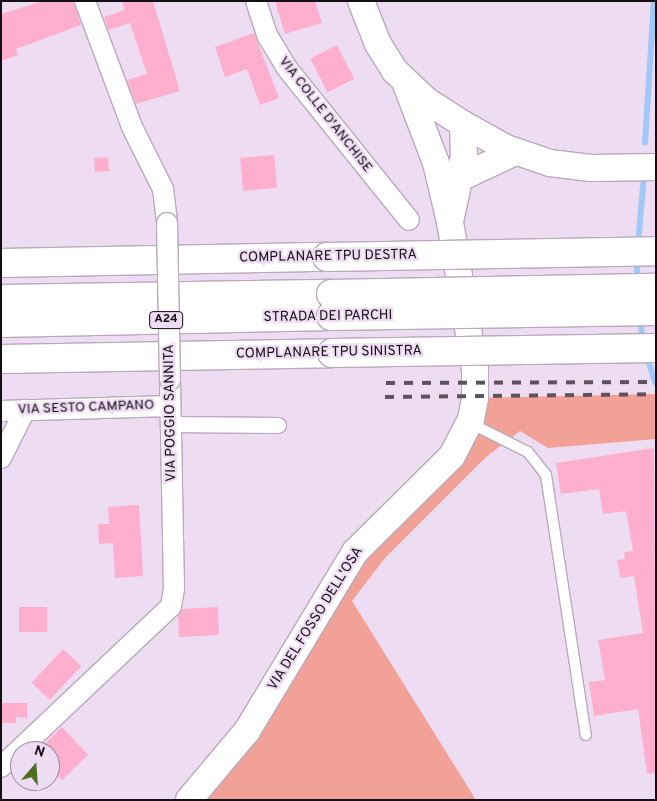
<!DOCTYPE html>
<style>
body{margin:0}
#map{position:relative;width:657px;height:801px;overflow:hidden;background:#eedcf2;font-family:Overpass,sans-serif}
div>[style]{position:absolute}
.green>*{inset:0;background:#f2a196}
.stream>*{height:5.5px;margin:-2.75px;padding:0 2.75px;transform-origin:2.75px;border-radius:2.75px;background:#a1c9f8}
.building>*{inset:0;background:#feafce;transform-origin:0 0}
.roads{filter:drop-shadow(1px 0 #baa9bd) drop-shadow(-1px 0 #baa9bd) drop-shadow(0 1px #baa9bd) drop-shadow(0 -1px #baa9bd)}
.service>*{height:10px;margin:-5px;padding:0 5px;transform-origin:5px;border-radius:5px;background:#fff}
.pedestrian>*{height:15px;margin:-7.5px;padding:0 7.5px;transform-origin:7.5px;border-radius:7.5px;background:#fff}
.minor>*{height:20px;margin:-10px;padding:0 10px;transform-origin:10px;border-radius:10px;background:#fff}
.tertiary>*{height:26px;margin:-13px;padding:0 13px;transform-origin:13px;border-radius:13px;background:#fff}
.motorway>*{height:28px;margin:-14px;padding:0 14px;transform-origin:14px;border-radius:14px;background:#fff}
.rail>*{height:4px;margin-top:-2px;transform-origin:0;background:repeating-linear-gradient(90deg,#5d535f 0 9px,transparent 0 18px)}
.bridges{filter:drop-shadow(1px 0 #baa9bd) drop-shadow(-1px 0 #baa9bd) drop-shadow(0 1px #baa9bd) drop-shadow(0 -1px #baa9bd)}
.minor-bridge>*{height:20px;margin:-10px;padding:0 10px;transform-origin:10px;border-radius:10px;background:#fff}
.motorway-bridge>*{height:28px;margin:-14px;padding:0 14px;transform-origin:14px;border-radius:14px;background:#fff}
span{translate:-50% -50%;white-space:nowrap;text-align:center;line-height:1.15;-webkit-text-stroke:4.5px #eedcf2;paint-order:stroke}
.shield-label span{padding:1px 4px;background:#eedcf2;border:1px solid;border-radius:4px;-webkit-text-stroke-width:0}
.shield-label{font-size:12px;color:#140e15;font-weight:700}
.street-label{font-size:14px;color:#140e15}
.frame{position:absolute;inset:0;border:2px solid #140e15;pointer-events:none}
.north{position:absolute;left:10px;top:741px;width:50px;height:50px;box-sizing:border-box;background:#eedcf2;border:1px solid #978a9a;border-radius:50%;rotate:18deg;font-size:14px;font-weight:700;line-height:20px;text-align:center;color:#140e15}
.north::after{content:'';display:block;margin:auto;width:18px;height:22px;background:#4e6e24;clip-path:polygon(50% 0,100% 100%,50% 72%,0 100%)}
</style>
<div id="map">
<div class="green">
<i style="clip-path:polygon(656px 394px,656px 439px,548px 448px,520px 431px,486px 457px,385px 558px,352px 601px,476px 800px,189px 800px,325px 602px,438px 470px,475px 398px)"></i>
</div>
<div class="stream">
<i style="left:645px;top:143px;width:142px;rotate:-86.4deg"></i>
<i style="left:638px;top:245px;width:70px;rotate:-85.1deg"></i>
<i style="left:637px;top:259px;width:21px;rotate:87deg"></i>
<i style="left:641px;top:319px;width:21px;rotate:85deg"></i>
<i style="left:647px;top:356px;width:28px;rotate:72deg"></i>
</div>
<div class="building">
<i style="clip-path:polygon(43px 1px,73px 1px,81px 25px,16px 49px,18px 55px,1px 61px,1px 14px)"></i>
<i style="clip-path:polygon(122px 1px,153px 1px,180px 91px,136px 104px,127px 80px,147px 74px,130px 23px,108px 30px,104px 17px,125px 10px)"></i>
<i style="clip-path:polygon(275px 1px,315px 1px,322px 23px,285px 34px)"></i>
<i style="clip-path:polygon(254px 33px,279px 98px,260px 105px,247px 69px,225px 77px,215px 47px)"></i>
<i style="left:337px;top:45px;width:38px;height:30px;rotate:63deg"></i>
<i style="left:274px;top:155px;width:33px;height:34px;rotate:85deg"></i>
<i style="left:108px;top:157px;width:14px;height:14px;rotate:86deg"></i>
<i style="clip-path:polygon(654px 448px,656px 773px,647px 774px,638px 709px,594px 716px,589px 682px,605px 680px,598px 640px,643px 633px,634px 576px,620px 578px,617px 560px,625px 559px,624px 552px,633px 551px,626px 511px,603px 514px,599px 489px,561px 494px,556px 463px)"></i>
<i style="clip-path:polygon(139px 505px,143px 576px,115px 578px,113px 543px,99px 544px,98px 524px,109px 524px,108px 507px)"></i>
<i style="left:47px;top:607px;width:25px;height:28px;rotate:90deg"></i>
<i style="clip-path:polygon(218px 607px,219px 635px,179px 637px,178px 616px,182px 609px)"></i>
<i style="left:63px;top:649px;width:25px;height:46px;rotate:43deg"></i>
<i style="clip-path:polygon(1px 703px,27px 703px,27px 718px,16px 717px,16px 723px,1px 723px)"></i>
<i style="clip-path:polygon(62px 727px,88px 755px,62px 780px,50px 768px,50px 751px,37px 751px)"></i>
</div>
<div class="roads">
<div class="service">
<i style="left:470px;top:423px;width:65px;rotate:26.6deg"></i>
<i style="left:528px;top:452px;width:29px;rotate:52deg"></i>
<i style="left:546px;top:475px;width:263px;rotate:81.3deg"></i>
</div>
<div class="pedestrian">
<i style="left:170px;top:424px;width:108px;rotate:0.5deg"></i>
</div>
<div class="minor">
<i style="left:85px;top:1px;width:134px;rotate:69.5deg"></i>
<i style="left:132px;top:127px;width:69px;rotate:63.4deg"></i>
<i style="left:163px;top:189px;width:34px;rotate:83deg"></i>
<i style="left:256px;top:1px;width:36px;rotate:72deg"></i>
<i style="left:267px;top:35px;width:37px;rotate:59deg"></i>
<i style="left:286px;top:67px;width:196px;rotate:51.2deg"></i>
<i style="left:1px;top:411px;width:169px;rotate:-1.7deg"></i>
<i style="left:1px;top:458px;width:54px;rotate:-63.4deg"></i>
<i style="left:1px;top:767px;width:234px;rotate:-43.4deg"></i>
<i style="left:171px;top:606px;width:17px;rotate:-80deg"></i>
<i style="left:174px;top:589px;width:209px;rotate:-91.1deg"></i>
</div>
<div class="tertiary">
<i style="left:361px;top:1px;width:46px;rotate:68.4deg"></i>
<i style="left:378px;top:44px;width:32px;rotate:58deg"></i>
<i style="left:395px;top:71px;width:44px;rotate:43.2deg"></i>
<i style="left:427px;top:101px;width:43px;rotate:32.6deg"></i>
<i style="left:463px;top:124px;width:49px;rotate:29.2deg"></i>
<i style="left:506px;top:148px;width:46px;rotate:18.8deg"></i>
<i style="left:550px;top:163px;width:41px;rotate:7deg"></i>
<i style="left:591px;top:168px;width:65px;rotate:-0.9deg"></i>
<i style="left:460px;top:178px;width:61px;rotate:-25.3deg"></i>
<i style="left:451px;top:217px;width:62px;rotate:-78deg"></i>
<i style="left:464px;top:156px;width:32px;rotate:-92deg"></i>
<i style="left:189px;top:800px;width:90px;rotate:-50deg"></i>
<i style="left:247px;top:731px;width:209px;rotate:-58.9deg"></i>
<i style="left:355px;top:552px;width:136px;rotate:-44.7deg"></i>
<i style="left:452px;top:456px;width:42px;rotate:-62.8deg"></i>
<i style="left:471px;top:419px;width:21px;rotate:-79deg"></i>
<i style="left:475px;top:398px;width:28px;rotate:-90deg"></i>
<i style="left:475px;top:370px;width:150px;rotate:-99.6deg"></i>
<i style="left:450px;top:222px;width:61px;rotate:-103.3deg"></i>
<i style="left:436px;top:163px;width:85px;rotate:-110.8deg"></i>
</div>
<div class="motorway">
<i style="left:1px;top:263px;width:326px;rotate:-1.1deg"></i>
<i style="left:1px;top:299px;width:330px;rotate:-0.9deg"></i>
<i style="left:1px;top:323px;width:330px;rotate:-1.2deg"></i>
<i style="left:1px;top:359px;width:331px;rotate:-1deg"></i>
</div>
</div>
<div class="rail">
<i style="left:386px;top:383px;width:270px;rotate:-0.2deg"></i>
<i style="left:385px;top:397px;width:271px;rotate:-0.6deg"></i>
</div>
<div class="bridges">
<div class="minor-bridge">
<i style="left:167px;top:223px;width:157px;rotate:88.9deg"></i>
</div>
<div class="motorway-bridge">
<i style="left:327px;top:257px;width:329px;rotate:-1deg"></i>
<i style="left:331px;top:294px;width:325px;rotate:-1.1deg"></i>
<i style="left:331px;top:316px;width:325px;rotate:-0.9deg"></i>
<i style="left:332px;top:353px;width:324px;rotate:-0.9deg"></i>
</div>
</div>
<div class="shield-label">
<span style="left:166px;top:320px">A24</span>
</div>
<div class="street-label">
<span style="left:325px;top:115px;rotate:52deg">VIA COLLE D'ANCHISE</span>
<span style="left:328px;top:257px;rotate:-1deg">COMPLANARE TPU DESTRA</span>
<span style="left:328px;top:317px;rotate:-1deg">STRADA DEI PARCHI</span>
<span style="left:329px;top:353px;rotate:-1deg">COMPLANARE TPU SINISTRA</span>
<span style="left:86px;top:408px;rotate:-2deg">VIA SESTO CAMPANO</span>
<span style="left:171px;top:413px;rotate:-91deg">VIA POGGIO SANNITA</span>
<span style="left:316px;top:619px;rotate:-58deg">VIA DEL FOSSO DELL'OSA</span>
</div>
<div class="frame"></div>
<div class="north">N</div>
</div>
